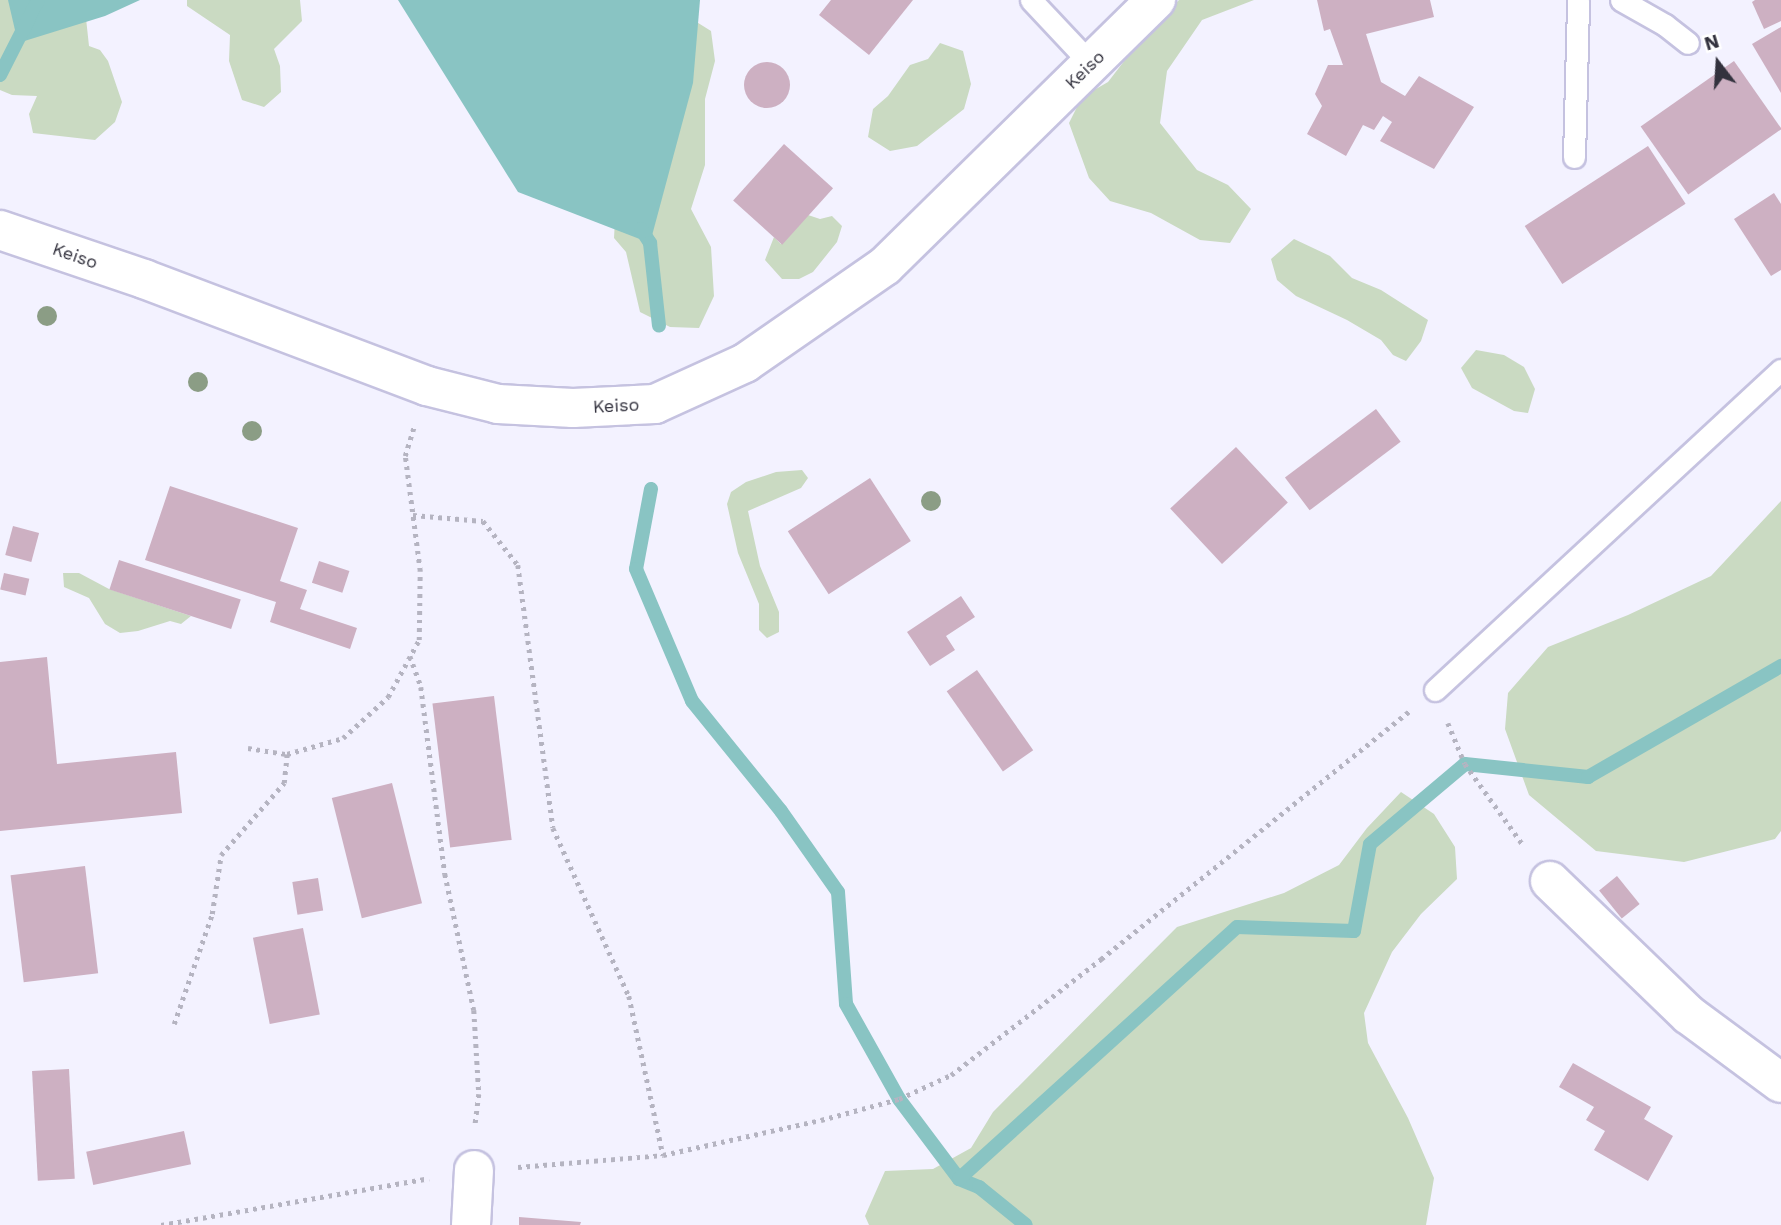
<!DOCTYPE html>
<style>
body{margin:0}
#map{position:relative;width:1781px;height:1225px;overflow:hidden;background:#f3f2ff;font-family:"Work Sans",sans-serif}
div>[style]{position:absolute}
.green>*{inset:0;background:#cadac2}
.water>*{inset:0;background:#89c4c3}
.stream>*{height:14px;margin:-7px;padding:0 7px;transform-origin:7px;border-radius:7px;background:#89c4c3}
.building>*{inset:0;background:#cdb0c2;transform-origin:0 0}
.round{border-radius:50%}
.path>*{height:4.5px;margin-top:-2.25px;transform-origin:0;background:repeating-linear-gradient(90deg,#b5b4c1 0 3.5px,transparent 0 8.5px)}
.roads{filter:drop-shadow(2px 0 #c5c2e0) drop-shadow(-2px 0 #c5c2e0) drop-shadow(0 2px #c5c2e0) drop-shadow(0 -2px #c5c2e0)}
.service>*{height:21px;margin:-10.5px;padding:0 10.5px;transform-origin:10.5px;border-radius:10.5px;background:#fff}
.minor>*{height:38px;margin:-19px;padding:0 19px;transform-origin:19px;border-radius:19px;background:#fff}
.tertiary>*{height:38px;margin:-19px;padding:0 19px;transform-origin:19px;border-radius:19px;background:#fff}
.trees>*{width:20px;height:20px;margin:-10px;border-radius:50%;background:#8b9d85}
span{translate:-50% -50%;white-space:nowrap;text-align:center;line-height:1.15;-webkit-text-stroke:5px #fff;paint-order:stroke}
.street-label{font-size:18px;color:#33323e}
.north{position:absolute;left:1683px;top:28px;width:70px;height:70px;-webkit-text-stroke:5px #fff;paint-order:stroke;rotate:343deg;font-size:19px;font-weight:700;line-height:28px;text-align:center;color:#33323e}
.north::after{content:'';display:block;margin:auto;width:24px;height:32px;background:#33323e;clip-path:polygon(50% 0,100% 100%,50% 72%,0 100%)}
</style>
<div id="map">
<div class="green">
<i style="clip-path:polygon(0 0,61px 0,85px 9px,89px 46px,100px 50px,108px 61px,122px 102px,115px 122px,95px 140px,33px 133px,29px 114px,37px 96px,12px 95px,0 90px)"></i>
<i style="clip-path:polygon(187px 0,300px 0,302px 21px,274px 49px,280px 66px,281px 92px,264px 107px,242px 100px,229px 61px,230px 35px,187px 6px)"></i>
<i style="clip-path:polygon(1179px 0,1254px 0,1202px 20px,1167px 71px,1160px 123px,1197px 170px,1228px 185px,1251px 209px,1230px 243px,1200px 240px,1151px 213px,1110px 201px,1089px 178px,1069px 123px,1082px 97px,1108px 82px,1142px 38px)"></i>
<i style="clip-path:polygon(687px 16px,711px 31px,715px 61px,705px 99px,705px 165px,691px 209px,711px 247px,714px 296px,699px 328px,670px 327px,640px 312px,626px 252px,614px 238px,615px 220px)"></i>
<i style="clip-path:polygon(940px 43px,963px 51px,971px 84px,964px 109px,917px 146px,890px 151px,868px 137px,873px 109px,888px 96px,910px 65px,928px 59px)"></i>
<i style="clip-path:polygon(808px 215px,820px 219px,832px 216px,842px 226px,837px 242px,813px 272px,799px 279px,782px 279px,765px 260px,774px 237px,781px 244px)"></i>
<i style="clip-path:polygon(1294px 239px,1330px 256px,1352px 278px,1381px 290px,1428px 320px,1421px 341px,1406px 361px,1393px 355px,1381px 340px,1347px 320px,1296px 296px,1277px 280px,1271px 259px)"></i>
<i style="clip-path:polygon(1476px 350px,1504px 355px,1524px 367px,1535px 389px,1528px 413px,1514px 411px,1472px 388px,1461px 368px)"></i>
<i style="clip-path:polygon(802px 470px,808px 478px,801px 488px,748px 511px,760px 566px,779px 612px,779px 632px,767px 638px,759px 630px,759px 604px,738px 553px,727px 504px,731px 492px,746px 482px,776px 472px)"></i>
<i style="clip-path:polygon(1781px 501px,1781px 831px,1775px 839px,1684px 862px,1596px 851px,1529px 795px,1505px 729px,1508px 693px,1548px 647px,1628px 615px,1711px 576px)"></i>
<i style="clip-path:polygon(63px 573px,79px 573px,109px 589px,191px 616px,181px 624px,170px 621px,138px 631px,120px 633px,105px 624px,89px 598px,64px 587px)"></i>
<i style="clip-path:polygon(1401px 792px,1434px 814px,1455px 847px,1457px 879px,1421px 914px,1392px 952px,1364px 1013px,1368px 1043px,1408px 1118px,1434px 1178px,1426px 1225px,869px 1225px,865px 1216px,885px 1171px,933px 1169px,971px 1148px,993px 1112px,1177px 927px,1284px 893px,1339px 865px,1367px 828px)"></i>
</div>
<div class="water">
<i style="clip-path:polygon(8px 0,140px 0,105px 16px,18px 43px)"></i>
<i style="clip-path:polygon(398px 0,700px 0,693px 83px,650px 243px,518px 192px)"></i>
</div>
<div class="stream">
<i style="left:0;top:75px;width:84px;rotate:-63.1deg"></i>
<i style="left:641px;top:229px;width:17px;rotate:57deg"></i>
<i style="left:650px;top:243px;width:83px;rotate:83.8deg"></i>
<i style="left:651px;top:489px;width:81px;rotate:100.6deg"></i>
<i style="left:636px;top:569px;width:143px;rotate:67deg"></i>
<i style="left:692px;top:701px;width:141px;rotate:51deg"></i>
<i style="left:781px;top:811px;width:99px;rotate:54.9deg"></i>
<i style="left:838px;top:892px;width:112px;rotate:85.9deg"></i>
<i style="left:846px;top:1004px;width:109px;rotate:60.8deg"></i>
<i style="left:899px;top:1099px;width:100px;rotate:53.1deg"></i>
<i style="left:959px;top:1179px;width:22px;rotate:22deg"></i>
<i style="left:979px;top:1187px;width:60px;rotate:39deg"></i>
<i style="left:959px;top:1179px;width:375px;rotate:-42.2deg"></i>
<i style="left:1237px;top:927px;width:117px;rotate:2deg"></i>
<i style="left:1354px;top:931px;width:88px;rotate:-79.6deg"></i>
<i style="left:1370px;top:844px;width:124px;rotate:-40.1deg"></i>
<i style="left:1465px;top:764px;width:124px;rotate:6deg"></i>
<i style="left:1588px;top:777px;width:223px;rotate:-29.9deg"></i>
</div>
<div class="building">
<i style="clip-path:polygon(831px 0,913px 0,869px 55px,819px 15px)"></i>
<i style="clip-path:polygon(1317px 0,1430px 0,1434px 17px,1366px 34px,1381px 82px,1405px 96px,1419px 76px,1474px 107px,1434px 169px,1380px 141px,1392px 122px,1383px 116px,1374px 130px,1363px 125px,1346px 156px,1307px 134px,1322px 106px,1315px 94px,1328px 65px,1343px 65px,1330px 29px,1324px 31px)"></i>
<i style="clip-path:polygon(1755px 0,1781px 0,1781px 21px,1764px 29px,1752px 2px)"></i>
<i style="clip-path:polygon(1781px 27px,1781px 93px,1752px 44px)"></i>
<i style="left:1734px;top:61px;width:83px;height:114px;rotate:55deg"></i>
<i class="round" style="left:744px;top:62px;width:46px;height:46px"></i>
<i style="left:784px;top:144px;width:66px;height:76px;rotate:42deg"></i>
<i style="left:1648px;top:146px;width:69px;height:147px;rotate:57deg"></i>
<i style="clip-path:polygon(1774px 193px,1781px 204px,1781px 270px,1771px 276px,1734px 219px)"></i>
<i style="left:1376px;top:409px;width:41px;height:114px;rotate:53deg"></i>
<i style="left:1236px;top:447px;width:76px;height:90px;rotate:47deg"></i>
<i style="left:870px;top:478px;width:75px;height:98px;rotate:57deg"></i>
<i style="clip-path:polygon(170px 486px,298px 528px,280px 581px,307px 590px,300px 609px,357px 628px,350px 649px,270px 622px,276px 602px,145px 560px)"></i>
<i style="left:13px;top:526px;width:27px;height:30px;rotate:15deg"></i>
<i style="left:119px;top:560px;width:128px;height:31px;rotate:18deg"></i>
<i style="left:319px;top:561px;width:32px;height:23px;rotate:18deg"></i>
<i style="left:4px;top:573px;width:26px;height:17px;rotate:13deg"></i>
<i style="clip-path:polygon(961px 596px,975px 617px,946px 636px,955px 650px,930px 666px,907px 632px)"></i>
<i style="clip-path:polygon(47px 657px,57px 764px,176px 752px,182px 813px,0 831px,0 662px)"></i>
<i style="left:977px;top:670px;width:98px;height:37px;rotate:55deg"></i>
<i style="left:494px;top:696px;width:145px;height:62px;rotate:83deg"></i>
<i style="left:392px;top:783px;width:124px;height:62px;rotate:76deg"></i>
<i style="left:85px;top:866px;width:108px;height:75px;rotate:83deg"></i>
<i style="left:1617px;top:876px;width:36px;height:23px;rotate:51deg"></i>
<i style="left:318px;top:878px;width:33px;height:26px;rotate:81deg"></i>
<i style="left:303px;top:928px;width:88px;height:51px;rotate:79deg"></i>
<i style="clip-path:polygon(1573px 1063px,1651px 1107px,1644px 1119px,1673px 1136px,1648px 1181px,1594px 1150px,1605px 1131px,1586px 1120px,1594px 1107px,1559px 1087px)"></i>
<i style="left:69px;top:1069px;width:110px;height:37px;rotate:87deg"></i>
<i style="left:184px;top:1131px;width:34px;height:100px;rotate:78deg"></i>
<i style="clip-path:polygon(519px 1217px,581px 1222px,580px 1225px,519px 1225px)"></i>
</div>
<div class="path">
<i style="left:413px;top:515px;width:70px;rotate:4.9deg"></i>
<i style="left:483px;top:521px;width:56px;rotate:51.5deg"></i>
<i style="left:518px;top:565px;width:265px;rotate:82.4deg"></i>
<i style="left:553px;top:828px;width:184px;rotate:65.7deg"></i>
<i style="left:629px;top:996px;width:163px;rotate:77.9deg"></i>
<i style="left:410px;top:656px;width:33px;rotate:70deg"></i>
<i style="left:421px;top:687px;width:189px;rotate:82.7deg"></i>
<i style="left:445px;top:874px;width:139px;rotate:78deg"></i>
<i style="left:474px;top:1010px;width:84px;rotate:86.6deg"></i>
<i style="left:479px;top:1094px;width:33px;rotate:97deg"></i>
<i style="left:1448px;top:723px;width:44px;rotate:67.5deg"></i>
<i style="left:1465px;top:764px;width:101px;rotate:54.3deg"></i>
<i style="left:248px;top:748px;width:39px;rotate:9deg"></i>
<i style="left:287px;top:754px;width:58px;rotate:-15.9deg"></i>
<i style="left:343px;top:738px;width:61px;rotate:-42.3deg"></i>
<i style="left:388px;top:697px;width:65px;rotate:-61.5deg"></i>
<i style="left:419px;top:640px;width:69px;rotate:-89.2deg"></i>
<i style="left:420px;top:571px;width:116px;rotate:-97.4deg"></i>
<i style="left:405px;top:456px;width:30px;rotate:-73deg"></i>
<i style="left:174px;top:1024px;width:116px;rotate:-70.9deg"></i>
<i style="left:212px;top:914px;width:60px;rotate:-81.3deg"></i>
<i style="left:221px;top:855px;width:96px;rotate:-48.8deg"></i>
<i style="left:284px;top:783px;width:29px;rotate:-84deg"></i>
<i style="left:518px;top:1167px;width:145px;rotate:-4.7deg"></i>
<i style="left:663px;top:1155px;width:162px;rotate:-12.5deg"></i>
<i style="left:821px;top:1120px;width:81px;rotate:-15.1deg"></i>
<i style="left:899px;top:1099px;width:57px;rotate:-24.8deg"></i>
<i style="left:951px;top:1075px;width:190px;rotate:-37.7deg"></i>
<i style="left:1101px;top:959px;width:395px;rotate:-38.8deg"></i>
<i style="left:161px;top:1225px;width:272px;rotate:-9.9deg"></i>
</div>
<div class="roads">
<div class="service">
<i style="left:1031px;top:0;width:88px;rotate:46.8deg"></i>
<i style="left:1621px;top:0;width:51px;rotate:29.6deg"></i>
<i style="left:1665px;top:25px;width:29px;rotate:38deg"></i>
<i style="left:1574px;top:157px;width:157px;rotate:-88.5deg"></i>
<i style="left:1435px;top:690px;width:471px;rotate:-42.8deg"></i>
</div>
<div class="minor">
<i style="left:1550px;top:881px;width:193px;rotate:44deg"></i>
<i style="left:1689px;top:1015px;width:114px;rotate:36.5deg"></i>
<i style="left:471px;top:1225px;width:55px;rotate:-86.9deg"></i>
</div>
<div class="tertiary">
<i style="left:0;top:230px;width:152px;rotate:18.8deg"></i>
<i style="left:144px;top:279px;width:303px;rotate:20.7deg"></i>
<i style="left:427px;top:386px;width:73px;rotate:14.2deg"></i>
<i style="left:498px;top:404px;width:75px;rotate:3.1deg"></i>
<i style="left:573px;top:408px;width:82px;rotate:-2.8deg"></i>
<i style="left:655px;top:404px;width:99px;rotate:-24.5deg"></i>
<i style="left:745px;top:363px;width:170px;rotate:-34.7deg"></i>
<i style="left:885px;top:266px;width:380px;rotate:-44.5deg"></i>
</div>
</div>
<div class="trees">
<i style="left:47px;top:316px"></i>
<i style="left:198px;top:382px"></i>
<i style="left:252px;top:431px"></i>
<i style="left:931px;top:501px"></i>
</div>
<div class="street-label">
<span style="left:1085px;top:70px;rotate:-44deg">Keiso</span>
<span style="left:75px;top:256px;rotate:19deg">Keiso</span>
<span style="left:616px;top:406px;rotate:-3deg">Keiso</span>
</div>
<div class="north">N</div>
</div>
